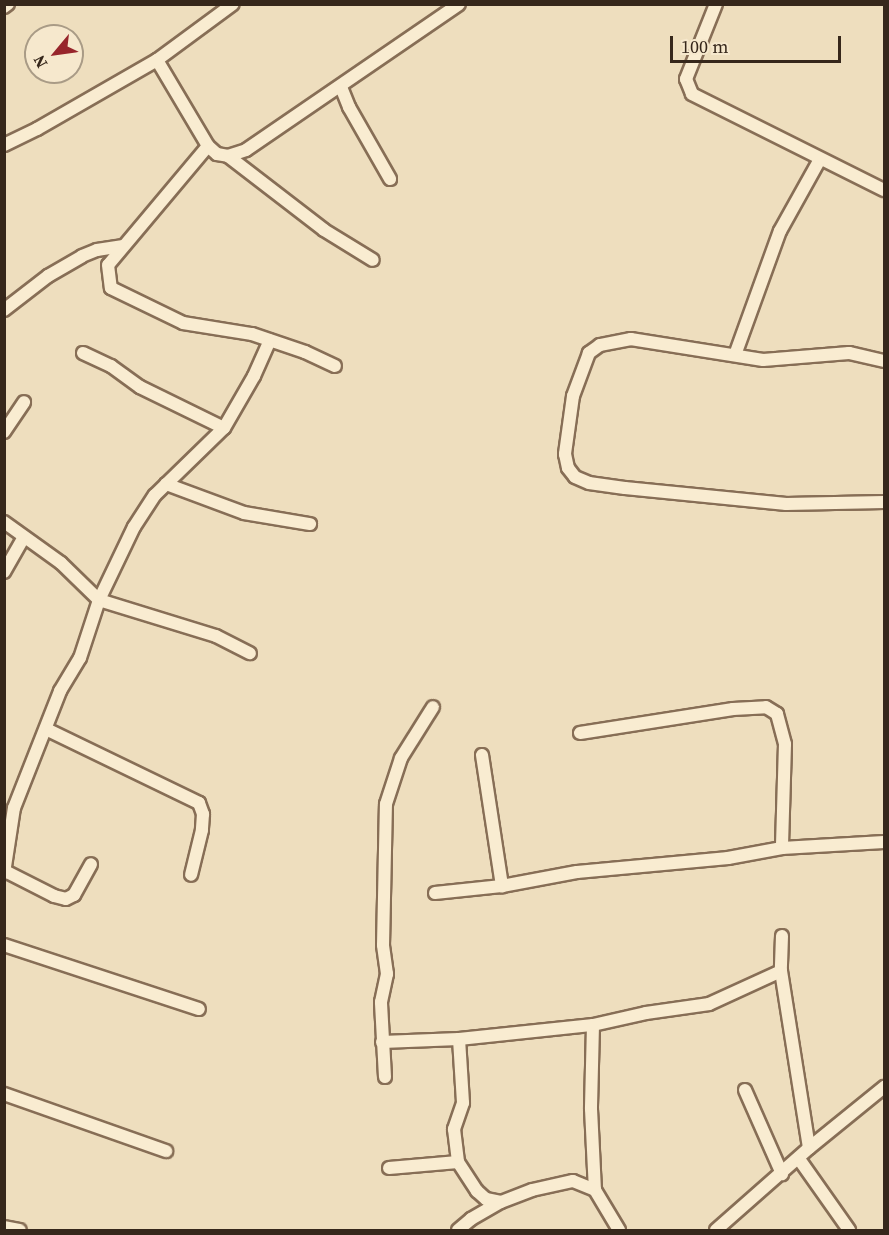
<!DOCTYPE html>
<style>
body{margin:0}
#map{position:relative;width:889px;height:1235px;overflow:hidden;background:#eedebe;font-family:"Source Serif 4",serif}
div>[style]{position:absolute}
.roads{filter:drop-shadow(2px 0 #876e56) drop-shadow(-2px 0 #876e56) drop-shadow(0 2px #876e56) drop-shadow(0 -2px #876e56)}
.minor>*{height:12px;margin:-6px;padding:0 6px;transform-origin:6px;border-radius:6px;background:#f9ecd1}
span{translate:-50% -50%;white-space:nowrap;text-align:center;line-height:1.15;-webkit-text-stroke:4.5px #f6e8cd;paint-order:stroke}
.frame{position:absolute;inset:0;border:6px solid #36271b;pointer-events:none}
.north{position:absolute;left:24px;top:24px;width:60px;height:60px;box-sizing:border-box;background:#f6e8cd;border:2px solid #a99b86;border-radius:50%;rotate:241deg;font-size:16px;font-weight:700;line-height:24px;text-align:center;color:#36271b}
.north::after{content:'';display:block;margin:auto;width:21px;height:27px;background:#97252b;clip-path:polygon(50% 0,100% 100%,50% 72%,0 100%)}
.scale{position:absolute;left:670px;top:36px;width:171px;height:27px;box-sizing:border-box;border:3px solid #36271b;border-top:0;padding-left:8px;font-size:18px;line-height:21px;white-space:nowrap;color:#36271b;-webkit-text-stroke:4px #f6e8cd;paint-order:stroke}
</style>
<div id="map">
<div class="roads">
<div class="minor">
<i style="left:716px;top:4px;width:81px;rotate:111.8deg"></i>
<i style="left:686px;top:79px;width:16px;rotate:68deg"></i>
<i style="left:692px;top:94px;width:215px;rotate:26.6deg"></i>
<i style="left:4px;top:7px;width:5px;rotate:-37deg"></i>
<i style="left:157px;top:60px;width:100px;rotate:59.3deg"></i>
<i style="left:208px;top:146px;width:12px;rotate:42deg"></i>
<i style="left:217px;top:154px;width:11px;rotate:10deg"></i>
<i style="left:228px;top:156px;width:121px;rotate:37.6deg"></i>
<i style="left:324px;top:230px;width:57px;rotate:31.5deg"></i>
<i style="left:341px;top:87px;width:22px;rotate:68deg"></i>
<i style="left:349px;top:107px;width:83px;rotate:60.3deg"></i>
<i style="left:4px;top:145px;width:37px;rotate:-26deg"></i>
<i style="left:37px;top:129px;width:138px;rotate:-29.9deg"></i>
<i style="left:157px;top:60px;width:94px;rotate:-36.4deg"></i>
<i style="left:208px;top:146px;width:155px;rotate:130deg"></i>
<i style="left:108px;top:265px;width:23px;rotate:83deg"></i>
<i style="left:111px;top:288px;width:80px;rotate:25.9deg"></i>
<i style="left:183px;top:323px;width:70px;rotate:9.1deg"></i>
<i style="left:252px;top:334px;width:56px;rotate:18.8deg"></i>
<i style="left:305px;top:352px;width:33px;rotate:25deg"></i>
<i style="left:228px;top:156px;width:19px;rotate:-18deg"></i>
<i style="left:246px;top:150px;width:258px;rotate:-34.4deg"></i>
<i style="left:4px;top:310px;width:56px;rotate:-37.7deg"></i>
<i style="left:48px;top:276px;width:39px;rotate:-30deg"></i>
<i style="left:82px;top:256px;width:16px;rotate:-22deg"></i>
<i style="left:97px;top:250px;width:25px;rotate:-9deg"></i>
<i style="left:83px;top:353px;width:31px;rotate:25deg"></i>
<i style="left:111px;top:366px;width:36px;rotate:36deg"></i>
<i style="left:140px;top:387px;width:93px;rotate:26deg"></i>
<i style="left:735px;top:355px;width:132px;rotate:-70.1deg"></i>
<i style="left:780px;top:231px;width:82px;rotate:-60.9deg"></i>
<i style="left:884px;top:361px;width:36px;rotate:-167deg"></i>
<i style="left:849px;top:353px;width:86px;rotate:175.3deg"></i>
<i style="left:763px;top:360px;width:134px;rotate:-171deg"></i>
<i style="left:631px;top:339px;width:32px;rotate:169deg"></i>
<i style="left:600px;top:345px;width:14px;rotate:144deg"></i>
<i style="left:589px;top:353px;width:46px;rotate:110.4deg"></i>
<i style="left:573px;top:396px;width:59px;rotate:97.9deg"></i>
<i style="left:565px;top:454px;width:14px;rotate:78deg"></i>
<i style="left:568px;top:468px;width:11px;rotate:52deg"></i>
<i style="left:575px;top:477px;width:15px;rotate:23deg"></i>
<i style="left:589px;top:483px;width:36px;rotate:8deg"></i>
<i style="left:625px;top:488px;width:162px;rotate:5.7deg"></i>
<i style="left:786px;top:504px;width:98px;rotate:-1.2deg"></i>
<i style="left:4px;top:432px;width:36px;rotate:-56deg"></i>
<i style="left:166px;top:484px;width:83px;rotate:20.4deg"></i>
<i style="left:244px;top:513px;width:67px;rotate:9.5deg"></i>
<i style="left:4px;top:522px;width:70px;rotate:35.7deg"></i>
<i style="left:61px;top:563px;width:53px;rotate:44.2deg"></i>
<i style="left:99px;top:600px;width:122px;rotate:17.1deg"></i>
<i style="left:216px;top:636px;width:38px;rotate:27deg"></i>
<i style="left:4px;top:572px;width:40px;rotate:-60.3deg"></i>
<i style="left:46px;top:729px;width:170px;rotate:25.8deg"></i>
<i style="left:199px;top:803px;width:12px;rotate:70deg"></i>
<i style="left:203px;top:814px;width:16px;rotate:94deg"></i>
<i style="left:202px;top:830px;width:46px;rotate:103.7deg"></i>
<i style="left:580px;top:733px;width:155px;rotate:-8.9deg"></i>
<i style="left:733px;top:709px;width:33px;rotate:-3deg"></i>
<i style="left:766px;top:707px;width:13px;rotate:32deg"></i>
<i style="left:777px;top:714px;width:31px;rotate:75deg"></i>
<i style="left:785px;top:744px;width:104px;rotate:91.7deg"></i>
<i style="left:482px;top:755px;width:133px;rotate:81.3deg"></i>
<i style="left:5px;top:871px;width:55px;rotate:27deg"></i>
<i style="left:54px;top:896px;width:12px;rotate:14deg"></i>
<i style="left:66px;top:899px;width:9px;rotate:-27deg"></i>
<i style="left:74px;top:895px;width:35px;rotate:-61deg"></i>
<i style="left:4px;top:873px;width:66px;rotate:-81.3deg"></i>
<i style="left:14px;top:808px;width:126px;rotate:-68.5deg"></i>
<i style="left:60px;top:691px;width:39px;rotate:-59deg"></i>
<i style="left:80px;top:658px;width:61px;rotate:-71.9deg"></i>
<i style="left:99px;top:600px;width:81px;rotate:-64.4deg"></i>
<i style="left:134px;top:527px;width:38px;rotate:-57deg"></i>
<i style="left:155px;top:495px;width:96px;rotate:-44.2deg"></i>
<i style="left:224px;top:428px;width:60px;rotate:-60deg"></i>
<i style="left:254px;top:376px;width:39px;rotate:-66deg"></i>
<i style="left:435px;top:893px;width:67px;rotate:-6deg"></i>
<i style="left:502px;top:886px;width:76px;rotate:-10.6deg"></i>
<i style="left:577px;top:872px;width:152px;rotate:-5.3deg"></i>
<i style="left:728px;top:858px;width:55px;rotate:-10.5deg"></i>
<i style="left:782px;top:848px;width:102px;rotate:-3.4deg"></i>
<i style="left:782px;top:936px;width:35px;rotate:92deg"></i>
<i style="left:781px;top:971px;width:179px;rotate:81deg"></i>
<i style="left:4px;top:945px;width:205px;rotate:18.2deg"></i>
<i style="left:593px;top:1025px;width:84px;rotate:91.4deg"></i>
<i style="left:591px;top:1109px;width:81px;rotate:87.2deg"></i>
<i style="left:595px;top:1190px;width:47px;rotate:59deg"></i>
<i style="left:459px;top:1039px;width:64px;rotate:86.4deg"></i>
<i style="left:463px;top:1103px;width:28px;rotate:109deg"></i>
<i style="left:454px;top:1129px;width:33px;rotate:83deg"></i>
<i style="left:458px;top:1162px;width:35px;rotate:57deg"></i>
<i style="left:477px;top:1191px;width:12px;rotate:42deg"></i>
<i style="left:486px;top:1199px;width:15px;rotate:11deg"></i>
<i style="left:501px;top:1202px;width:33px;rotate:-21deg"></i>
<i style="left:532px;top:1190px;width:42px;rotate:-12.4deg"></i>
<i style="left:573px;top:1181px;width:24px;rotate:22deg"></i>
<i style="left:382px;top:1042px;width:77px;rotate:-2.2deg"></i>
<i style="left:459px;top:1039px;width:135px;rotate:-6deg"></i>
<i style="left:593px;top:1025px;width:54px;rotate:-12.8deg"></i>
<i style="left:646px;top:1013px;width:64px;rotate:-8.1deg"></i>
<i style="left:709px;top:1004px;width:79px;rotate:-24.6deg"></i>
<i style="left:385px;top:1077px;width:75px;rotate:-93.1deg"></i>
<i style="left:381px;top:1002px;width:29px;rotate:-78deg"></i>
<i style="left:387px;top:974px;width:29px;rotate:-98deg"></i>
<i style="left:383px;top:945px;width:141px;rotate:-88.8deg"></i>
<i style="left:386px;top:804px;width:48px;rotate:-71.9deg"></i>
<i style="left:401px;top:758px;width:60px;rotate:-57.9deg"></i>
<i style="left:745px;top:1090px;width:92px;rotate:66.2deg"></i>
<i style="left:4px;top:1094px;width:172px;rotate:19.4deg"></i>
<i style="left:799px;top:1159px;width:87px;rotate:54.8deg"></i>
<i style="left:389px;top:1168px;width:69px;rotate:-5deg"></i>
<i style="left:4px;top:1227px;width:16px;rotate:11deg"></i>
<i style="left:458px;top:1230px;width:17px;rotate:-40deg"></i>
<i style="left:471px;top:1219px;width:34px;rotate:-30deg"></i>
<i style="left:716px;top:1230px;width:124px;rotate:-41.4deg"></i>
<i style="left:809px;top:1148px;width:97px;rotate:-39.1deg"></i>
</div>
</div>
<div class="frame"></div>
<div class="north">N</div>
<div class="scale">100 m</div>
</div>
